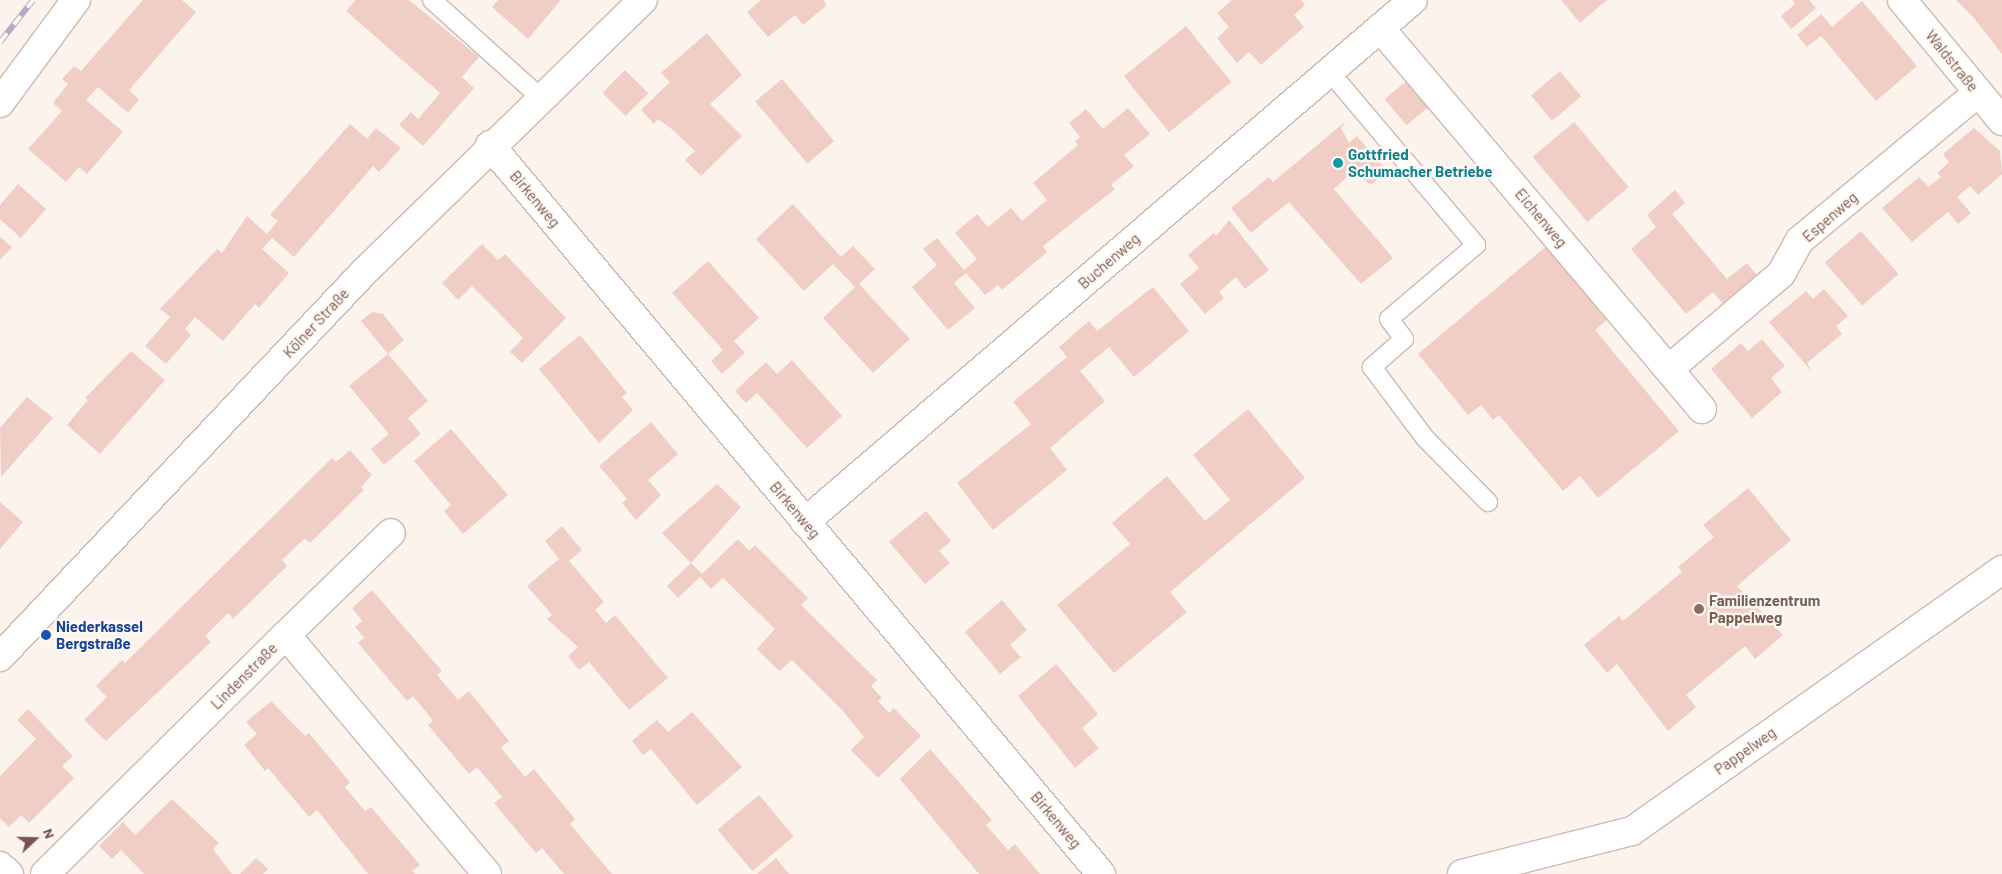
<!DOCTYPE html>
<meta charset="utf-8">
<style>
body{margin:0}
#map{position:relative;width:2002px;height:874px;overflow:hidden;background:#fcf3ed;font-family:Barlow,sans-serif}
div>[style]{position:absolute}
.building>*{inset:0;background:#f1cec5;transform-origin:0 0}
.roads{filter:drop-shadow(1px 0 #cfb9b1) drop-shadow(-1px 0 #cfb9b1) drop-shadow(0 1px #cfb9b1) drop-shadow(0 -1px #cfb9b1)}
.lane>*{height:18px;margin:-9px;padding:0 9px;transform-origin:9px;border-radius:9px;background:#fff}
.street>*{height:28px;margin:-14px;padding:0 14px;transform-origin:14px;border-radius:14px;background:#fff}
.secondary>*{height:28px;margin:-14px;padding:0 14px;transform-origin:14px;border-radius:14px;background:#fff}
.rail>*{height:5.5px;margin-top:-2.75px;transform-origin:0;background:repeating-linear-gradient(90deg,#fef8f3 0 11px,#b4aac7 0 22px);box-sizing:border-box;border-block:1px solid #b4aac7}
.dots>*{width:14px;height:14px;translate:-50% -50%;box-sizing:border-box;border:2px solid #fef8f3;border-radius:50%}
span{translate:-50% -50%;white-space:nowrap;text-align:center;line-height:1.15;-webkit-text-stroke:5px #fef8f3;paint-order:stroke}
.street-label{font-size:15px;color:#78564f}
.culture-label{font-size:15px;color:#0d838f;font-weight:700}
.left{translate:0 -50%;text-align:left}
.education-label{font-size:15px;color:#785e54;font-weight:700}
.transit-label{font-size:15px;color:#164399;font-weight:700}
.north{position:absolute;left:10px;top:814px;width:50px;height:50px;-webkit-text-stroke:4px #fef8f3;paint-order:stroke;rotate:69deg;font-size:14px;font-weight:700;line-height:20px;text-align:center;color:#78564f}
.north::after{content:'';display:block;margin:auto;width:18px;height:22px;background:#78564f;clip-path:polygon(50% 0,100% 100%,50% 72%,0 100%)}
</style>
<div id="map">
<div class="building">
<i style="clip-path:polygon(143px 0,182px 0,196px 12px,129px 90px,139px 100px,128px 113px,98px 87px,86px 100px,123px 132px,87px 174px,79px 167px,66px 182px,28px 149px,62px 111px,53px 103px,68px 84px,62px 79px,74px 66px,81px 71px)"></i>
<i style="clip-path:polygon(356px 0,409px 0,479px 57px,462px 77px,474px 88px,423px 146px,399px 125px,411px 112px,418px 119px,440px 93px,346px 11px)"></i>
<i style="clip-path:polygon(498px 0,561px 0,528px 39px,492px 7px)"></i>
<i style="clip-path:polygon(761px 0,824px 0,826px 6px,803px 25px,795px 15px,768px 37px,747px 12px)"></i>
<i style="clip-path:polygon(1232px 0,1301px 0,1305px 5px,1294px 15px,1304px 27px,1261px 65px,1249px 52px,1237px 63px,1217px 38px,1229px 27px,1217px 13px)"></i>
<i style="clip-path:polygon(1561px 0,1607px 0,1580px 23px)"></i>
<i style="clip-path:polygon(1792px 0,1809px 0,1816px 8px,1791px 29px,1781px 16px,1795px 4px)"></i>
<i style="clip-path:polygon(1956px 0,2002px 0,2002px 54px,1973px 17px)"></i>
<i style="clip-path:polygon(1862px 1px,1917px 66px,1876px 101px,1821px 36px,1807px 47px,1797px 35px,1821px 14px,1832px 27px)"></i>
<i style="left:1186px;top:26px;width:72px;height:80px;rotate:51deg"></i>
<i style="clip-path:polygon(707px 33px,742px 75px,710px 104px,742px 136px,701px 176px,685px 160px,695px 151px,673px 130px,658px 119px,654px 124px,641px 110px,670px 82px,661px 73px)"></i>
<i style="left:625px;top:70px;width:33px;height:32px;rotate:45deg"></i>
<i style="left:1560px;top:71px;width:33px;height:38px;rotate:50deg"></i>
<i style="left:1410px;top:78px;width:34px;height:33px;rotate:50deg"></i>
<i style="left:782px;top:79px;width:81px;height:35px;rotate:50deg"></i>
<i style="clip-path:polygon(1128px 108px,1150px 134px,1124px 155px,1134px 166px,1111px 185px,1115px 189px,1043px 246px,1047px 252px,1002px 290px,998px 285px,985px 295px,966px 273px,954px 283px,975px 308px,948px 330px,912px 287px,937px 265px,923px 249px,937px 238px,964px 270px,977px 259px,955px 233px,977px 214px,988px 227px,1011px 208px,1022px 221px,1047px 200px,1033px 183px,1078px 145px,1075px 141px,1080px 137px,1069px 123px,1086px 109px,1103px 129px)"></i>
<i style="clip-path:polygon(1346px 121px,1341px 128px,1349px 143px,1357px 136px,1387px 171px,1371px 185px,1352px 172px,1334px 189px,1393px 258px,1361px 284px,1289px 202px,1251px 233px,1231px 208px,1269px 177px,1273px 182px)"></i>
<i style="left:1574px;top:122px;width:85px;height:54px;rotate:50deg"></i>
<i style="clip-path:polygon(350px 124px,367px 139px,376px 128px,401px 148px,379px 172px,373px 166px,294px 257px,272px 238px,262px 249px,289px 273px,259px 308px,255px 304px,223px 341px,195px 317px,185px 329px,191px 335px,166px 364px,145px 346px,170px 317px,160px 309px,217px 249px,222px 253px,247px 216px,267px 234px,278px 221px,270px 215px)"></i>
<i style="clip-path:polygon(1974px 128px,2000px 151px,2002px 174px,1978px 195px,1970px 186px,1957px 197px,1971px 213px,1958px 224px,1948px 212px,1912px 242px,1882px 208px,1919px 177px,1929px 187px,1941px 177px,1937px 173px,1949px 162px,1943px 154px)"></i>
<i style="clip-path:polygon(18px 184px,46px 209px,21px 238px,0 219px,0 205px)"></i>
<i style="clip-path:polygon(1675px 190px,1685px 203px,1672px 214px,1727px 279px,1747px 263px,1757px 275px,1723px 304px,1713px 292px,1686px 314px,1631px 249px,1656px 227px,1647px 215px)"></i>
<i style="clip-path:polygon(793px 204px,841px 257px,853px 246px,875px 269px,859px 284px,910px 339px,873px 373px,823px 318px,855px 287px,833px 264px,804px 291px,756px 239px)"></i>
<i style="clip-path:polygon(1229px 220px,1269px 270px,1245px 289px,1236px 277px,1219px 292px,1224px 298px,1205px 314px,1180px 284px,1199px 268px,1188px 255px,1214px 233px,1216px 236px)"></i>
<i style="left:1861px;top:231px;width:57px;height:48px;rotate:49deg"></i>
<i style="clip-path:polygon(0 237px,12px 247px,0 260px)"></i>
<i style="clip-path:polygon(482px 244px,498px 260px,505px 254px,566px 318px,522px 363px,510px 352px,523px 338px,498px 312px,472px 286px,458px 300px,442px 283px)"></i>
<i style="clip-path:polygon(1549px 244px,1610px 317px,1595px 330px,1679px 431px,1598px 498px,1580px 476px,1563px 491px,1499px 415px,1493px 420px,1481px 405px,1468px 415px,1418px 354px)"></i>
<i style="clip-path:polygon(708px 261px,759px 318px,734px 341px,745px 353px,722px 374px,711px 361px,723px 350px,672px 293px)"></i>
<i style="clip-path:polygon(1153px 287px,1189px 331px,1134px 377px,1109px 347px,1080px 371px,1105px 401px,1050px 448px,1067px 470px,993px 530px,957px 483px,1031px 424px,1013px 402px,1067px 357px,1059px 347px,1089px 321px,1097px 331px)"></i>
<i style="clip-path:polygon(1824px 289px,1848px 316px,1836px 326px,1842px 334px,1807px 363px,1812px 372px,1769px 322px,1806px 291px,1813px 299px)"></i>
<i style="clip-path:polygon(372px 312px,383px 314px,404px 340px,388px 354px,428px 401px,408px 418px,421px 434px,384px 465px,371px 449px,389px 434px,349px 386px,388px 354px,361px 321px)"></i>
<i style="clip-path:polygon(580px 335px,627px 393px,622px 397px,633px 410px,599px 443px,539px 369px)"></i>
<i style="clip-path:polygon(1762px 339px,1785px 366px,1771px 378px,1782px 392px,1752px 418px,1711px 369px,1741px 343px,1748px 351px)"></i>
<i style="clip-path:polygon(131px 351px,165px 380px,100px 454px,67px 425px,88px 400px,85px 398px)"></i>
<i style="clip-path:polygon(792px 360px,842px 416px,807px 448px,757px 393px,746px 403px,735px 391px,766px 362px,777px 374px)"></i>
<i style="clip-path:polygon(27px 397px,53px 418px,1px 477px,0 428px)"></i>
<i style="clip-path:polygon(1248px 409px,1305px 478px,1170px 592px,1187px 612px,1114px 673px,1057px 605px,1130px 544px,1112px 523px,1167px 476px,1205px 521px,1230px 500px,1193px 455px)"></i>
<i style="clip-path:polygon(651px 422px,678px 454px,648px 480px,661px 495px,636px 520px,622px 503px,627px 499px,599px 466px)"></i>
<i style="clip-path:polygon(451px 429px,508px 495px,463px 534px,444px 511px,451px 505px,414px 461px)"></i>
<i style="clip-path:polygon(350px 450px,372px 475px,361px 487px,364px 490px,310px 543px,305px 538px,282px 560px,287px 566px,233px 619px,228px 613px,205px 636px,211px 642px,106px 741px,84px 720px,107px 697px,96px 686px,122px 660px,125px 663px,332px 458px,336px 462px)"></i>
<i style="clip-path:polygon(717px 484px,741px 507px,691px 563px,662px 533px)"></i>
<i style="clip-path:polygon(1748px 488px,1791px 540px,1737px 586px,1783px 635px,1755px 659px,1745px 646px,1686px 695px,1696px 707px,1668px 731px,1617px 664px,1607px 673px,1584px 645px,1619px 616px,1623px 621px,1682px 572px,1678px 567px,1714px 537px,1703px 525px)"></i>
<i style="clip-path:polygon(0 502px,23px 522px,0 549px)"></i>
<i style="clip-path:polygon(926px 511px,951px 541px,939px 551px,950px 563px,925px 584px,889px 542px)"></i>
<i style="clip-path:polygon(562px 526px,582px 550px,569px 561px,604px 602px,595px 610px,606px 623px,615px 615px,668px 678px,629px 710px,589px 662px,579px 670px,568px 656px,578px 647px,547px 619px,552px 615px,527px 586px,559px 559px,545px 541px)"></i>
<i style="clip-path:polygon(738px 539px,749px 551px,755px 545px,808px 598px,801px 605px,877px 680px,871px 686px,882px 698px,878px 701px,889px 713px,894px 708px,921px 736px,878px 778px,851px 750px,864px 737px,843px 711px,792px 660px,779px 671px,757px 649px,775px 629px,723px 578px,711px 589px,700px 577px,678px 598px,667px 586px,691px 563px,702px 574px)"></i>
<i style="clip-path:polygon(372px 590px,442px 671px,437px 675px,458px 700px,469px 691px,509px 741px,501px 748px,511px 760px,525px 777px,534px 769px,575px 819px,570px 824px,612px 874px,564px 874px,542px 848px,536px 853px,494px 803px,502px 797px,477px 767px,469px 774px,428px 725px,433px 721px,423px 708px,413px 696px,407px 701px,358px 643px,364px 638px,355px 627px,362px 621px,352px 608px)"></i>
<i style="clip-path:polygon(1002px 600px,1027px 630px,1010px 645px,1021px 657px,1000px 674px,965px 632px)"></i>
<i style="clip-path:polygon(1056px 664px,1098px 714px,1082px 728px,1099px 748px,1075px 768px,1018px 696px)"></i>
<i style="clip-path:polygon(271px 701px,305px 736px,309px 733px,350px 782px,345px 787px,365px 811px,371px 807px,420px 865px,412px 871px,415px 874px,368px 874px,317px 810px,309px 817px,268px 768px,265px 771px,244px 745px,257px 734px,246px 722px)"></i>
<i style="clip-path:polygon(28px 709px,73px 756px,62px 766px,74px 778px,29px 823px,21px 815px,9px 827px,0 818px,0 776px,36px 739px,17px 720px)"></i>
<i style="clip-path:polygon(692px 712px,742px 767px,697px 805px,651px 749px,643px 755px,632px 741px,657px 720px,668px 732px)"></i>
<i style="clip-path:polygon(930px 749px,992px 820px,986px 825px,1008px 850px,1015px 844px,1040px 874px,979px 874px,958px 849px,900px 779px)"></i>
<i style="left:759px;top:795px;width:54px;height:54px;rotate:50deg"></i>
<i style="clip-path:polygon(172px 799px,219px 843px,213px 849px,232px 874px,144px 874px,121px 850px,112px 859px,99px 846px,123px 822px,135px 835px)"></i>
<i style="clip-path:polygon(256px 858px,268px 869px,263px 874px,240px 874px)"></i>
<i style="clip-path:polygon(776px 858px,789px 874px,757px 874px)"></i>
</div>
<div class="roads">
<div class="lane">
<i style="left:432px;top:0;width:147px;rotate:42deg"></i>
<i style="left:1329px;top:71px;width:228px;rotate:49.8deg"></i>
<i style="left:1476px;top:245px;width:114px;rotate:139.6deg"></i>
<i style="left:1389px;top:319px;width:25px;rotate:53deg"></i>
<i style="left:1404px;top:339px;width:43px;rotate:138.8deg"></i>
<i style="left:1372px;top:367px;width:89px;rotate:53.3deg"></i>
<i style="left:1425px;top:438px;width:90px;rotate:45.5deg"></i>
</div>
<div class="street">
<i style="left:1902px;top:0;width:157px;rotate:50.4deg"></i>
<i style="left:1380px;top:28px;width:499px;rotate:49.8deg"></i>
<i style="left:0;top:103px;width:128px;rotate:-53.6deg"></i>
<i style="left:490px;top:145px;width:951px;rotate:50.03deg"></i>
<i style="left:1669px;top:369px;width:147px;rotate:-40.3deg"></i>
<i style="left:1781px;top:274px;width:39px;rotate:-61deg"></i>
<i style="left:1800px;top:240px;width:231px;rotate:-39.6deg"></i>
<i style="left:805px;top:522px;width:801px;rotate:-40.65deg"></i>
<i style="left:286px;top:635px;width:146px;rotate:-44.2deg"></i>
<i style="left:0;top:866px;width:12px;rotate:42deg"></i>
<i style="left:45px;top:874px;width:339px;rotate:-44.8deg"></i>
<i style="left:286px;top:635px;width:312px;rotate:49.9deg"></i>
<i style="left:1462px;top:874px;width:175px;rotate:-14.2deg"></i>
<i style="left:1632px;top:831px;width:453px;rotate:-35.2deg"></i>
</div>
<div class="secondary">
<i style="left:0;top:657px;width:528px;rotate:-46.61deg"></i>
<i style="left:363px;top:273px;width:391px;rotate:-44.3deg"></i>
</div>
</div>
<div class="rail">
<i style="left:0;top:42px;width:53px;rotate:-51.8deg"></i>
</div>
<div class="dots">
<i style="left:1338px;top:163px;background:#0f9aa8"></i>
<i style="left:1699px;top:609px;background:#8d6e63"></i>
<i style="left:46px;top:635px;background:#1a4fb4"></i>
</div>
<div class="street-label">
<span style="left:1952px;top:61px;rotate:51deg">Waldstraße</span>
<span style="left:535px;top:199px;rotate:50deg">Birkenweg</span>
<span style="left:1830px;top:217px;rotate:-41deg">Espenweg</span>
<span style="left:1541px;top:218px;rotate:50deg">Eichenweg</span>
<span style="left:1109px;top:261px;rotate:-41deg">Buchenweg</span>
<span style="left:316px;top:323px;rotate:-47deg">Kölner Straße</span>
<span style="left:795px;top:510px;rotate:50deg">Birkenweg</span>
<span style="left:244px;top:676px;rotate:-45deg">Lindenstraße</span>
<span style="left:1745px;top:751px;rotate:-35deg">Pappelweg</span>
<span style="left:1056px;top:820px;rotate:50deg">Birkenweg</span>
</div>
<div class="culture-label">
<span class="left" style="left:1348px;top:163px">Gottfried<br>Schumacher Betriebe</span>
</div>
<div class="education-label">
<span class="left" style="left:1709px;top:609px">Familienzentrum<br>Pappelweg</span>
</div>
<div class="transit-label">
<span class="left" style="left:56px;top:635px">Niederkassel<br>Bergstraße</span>
</div>
<div class="north">N</div>
</div>
